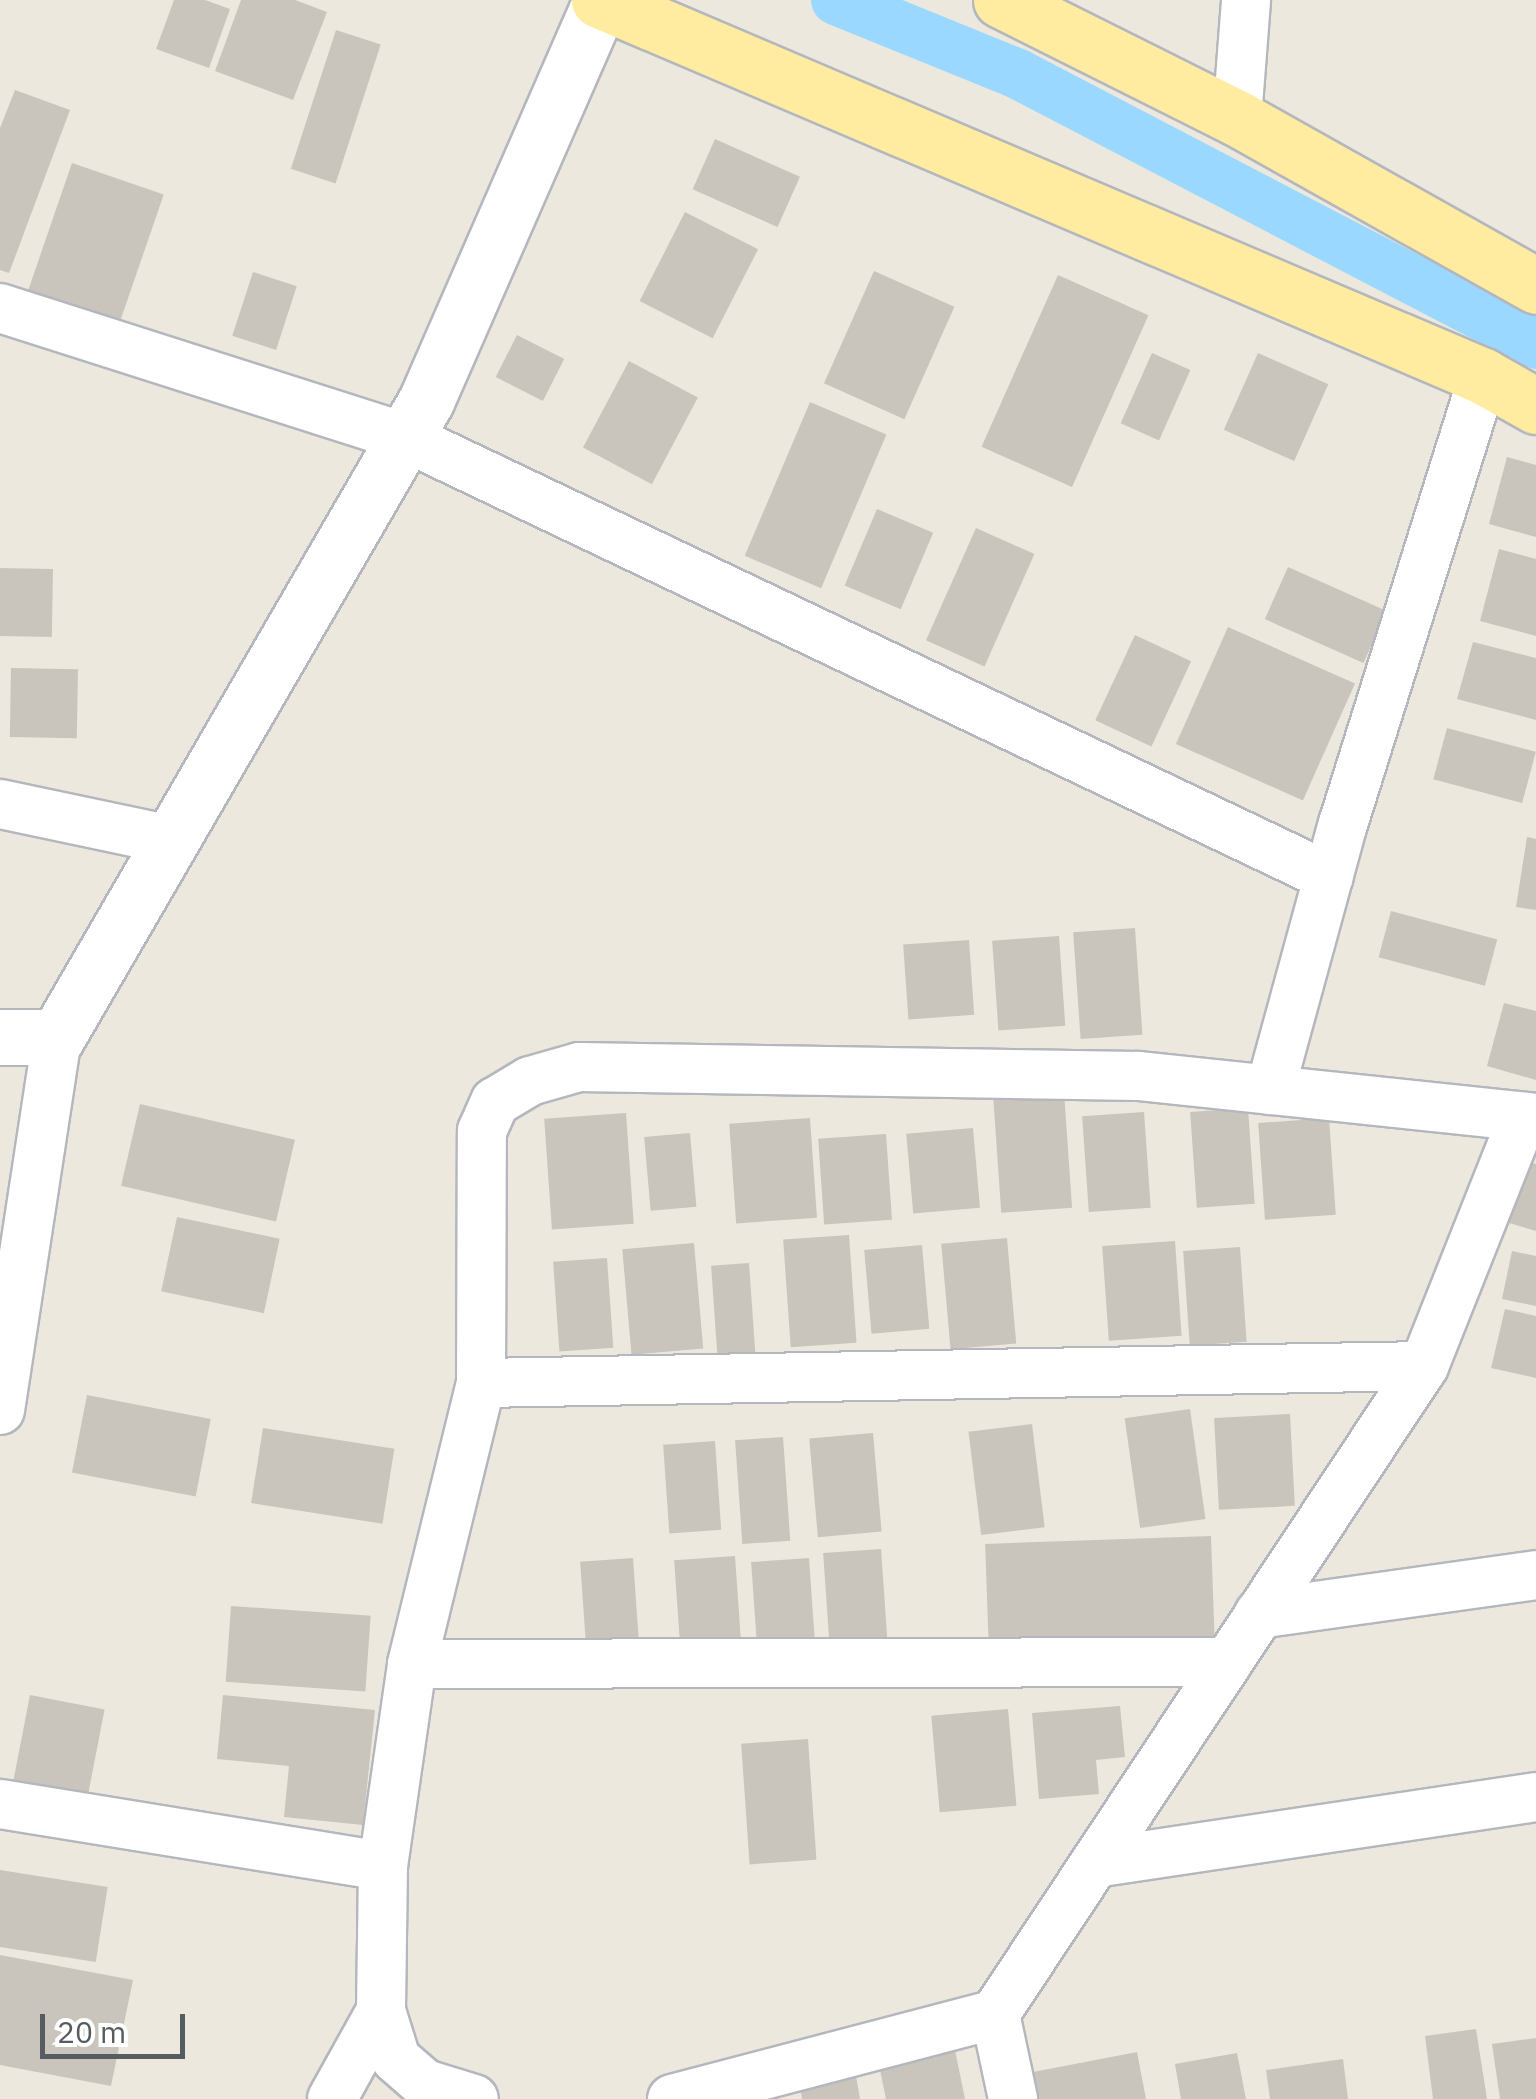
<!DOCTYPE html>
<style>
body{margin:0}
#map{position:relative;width:1536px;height:2099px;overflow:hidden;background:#ece8de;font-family:"IBM Plex Sans",sans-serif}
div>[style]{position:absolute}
.canal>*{height:50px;margin:-25px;padding:0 25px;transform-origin:25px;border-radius:25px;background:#9bd8ff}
.building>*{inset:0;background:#c9c5bd;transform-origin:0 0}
.roads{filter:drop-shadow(2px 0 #b4b7bd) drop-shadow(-2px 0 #b4b7bd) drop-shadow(0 2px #b4b7bd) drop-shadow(0 -2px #b4b7bd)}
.minor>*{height:48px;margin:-24px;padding:0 24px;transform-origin:24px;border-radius:24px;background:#fff}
.tertiary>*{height:55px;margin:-27.5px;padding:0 27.5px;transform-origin:27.5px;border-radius:27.5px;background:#fff}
.primary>*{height:55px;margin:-27.5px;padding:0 27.5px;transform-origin:27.5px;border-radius:27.5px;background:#ffeca0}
span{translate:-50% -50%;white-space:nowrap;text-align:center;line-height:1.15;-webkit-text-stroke:8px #fff;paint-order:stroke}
.scale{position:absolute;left:40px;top:2014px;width:145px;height:45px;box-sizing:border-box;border:5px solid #575c61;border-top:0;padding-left:12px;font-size:30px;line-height:35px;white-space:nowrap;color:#575c61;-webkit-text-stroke:8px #fff;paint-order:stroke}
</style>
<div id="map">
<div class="canal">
<i style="left:836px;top:0;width:196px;rotate:22.1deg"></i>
<i style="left:1018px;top:74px;width:584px;rotate:27.53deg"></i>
</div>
<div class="building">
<i style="clip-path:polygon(174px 0,205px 0,230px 9px,209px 68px,156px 49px)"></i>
<i style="clip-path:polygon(241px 0,295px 0,327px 12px,293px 100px,215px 71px)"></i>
<i style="left:336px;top:30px;width:47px;height:146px;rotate:18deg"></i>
<i style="clip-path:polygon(15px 90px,70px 110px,9px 273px,0 270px,0 128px)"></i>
<i style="left:715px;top:139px;width:93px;height:55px;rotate:24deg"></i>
<i style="left:72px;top:163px;width:97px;height:135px;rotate:19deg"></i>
<i style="left:685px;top:212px;width:82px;height:100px;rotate:27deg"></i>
<i style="left:874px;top:271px;width:88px;height:123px;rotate:24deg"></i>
<i style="left:253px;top:272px;width:46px;height:67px;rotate:18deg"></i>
<i style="left:1058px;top:275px;width:99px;height:188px;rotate:24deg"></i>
<i style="left:517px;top:335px;width:53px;height:47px;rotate:27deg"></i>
<i style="left:1152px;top:353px;width:42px;height:77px;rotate:24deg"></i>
<i style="left:1258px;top:353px;width:77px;height:84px;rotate:24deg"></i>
<i style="left:629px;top:361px;width:78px;height:98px;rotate:28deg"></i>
<i style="left:810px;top:402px;width:83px;height:167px;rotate:23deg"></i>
<i style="clip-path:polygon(1507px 457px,1536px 465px,1536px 537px,1489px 524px)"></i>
<i style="left:877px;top:509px;width:61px;height:83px;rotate:23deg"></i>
<i style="left:976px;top:528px;width:64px;height:123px;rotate:24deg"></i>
<i style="clip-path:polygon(1499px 549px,1536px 559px,1536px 636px,1480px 621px)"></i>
<i style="left:1288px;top:567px;width:108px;height:57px;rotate:24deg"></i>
<i style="left:0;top:568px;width:53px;height:68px;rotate:1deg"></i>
<i style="left:1228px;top:627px;width:139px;height:128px;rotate:24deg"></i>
<i style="left:1135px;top:635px;width:62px;height:94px;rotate:25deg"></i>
<i style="clip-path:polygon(1473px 642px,1536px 658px,1536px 720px,1457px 699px)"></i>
<i style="left:11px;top:668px;width:67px;height:69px;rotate:1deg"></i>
<i style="left:1447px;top:728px;width:92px;height:53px;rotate:15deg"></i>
<i style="clip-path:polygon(1527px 837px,1536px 839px,1536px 910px,1516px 907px)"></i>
<i style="left:1391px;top:911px;width:110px;height:48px;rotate:15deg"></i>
<i style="left:1135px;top:928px;width:107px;height:62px;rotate:86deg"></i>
<i style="left:1059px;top:936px;width:90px;height:67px;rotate:86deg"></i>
<i style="left:969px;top:940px;width:75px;height:66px;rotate:86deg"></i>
<i style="clip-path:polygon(1504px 1003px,1536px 1011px,1536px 1080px,1487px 1066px)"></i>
<i style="left:1064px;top:1092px;width:116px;height:71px;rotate:86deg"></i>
<i style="left:140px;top:1104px;width:159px;height:84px;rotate:13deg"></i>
<i style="left:1248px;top:1108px;width:96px;height:58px;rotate:86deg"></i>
<i style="left:1144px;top:1112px;width:96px;height:62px;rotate:86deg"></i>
<i style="left:626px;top:1113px;width:111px;height:82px;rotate:86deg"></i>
<i style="left:810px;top:1118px;width:100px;height:81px;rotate:86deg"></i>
<i style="left:1329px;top:1118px;width:97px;height:71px;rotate:86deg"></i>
<i style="left:973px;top:1128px;width:80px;height:67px;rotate:85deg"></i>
<i style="left:690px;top:1133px;width:74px;height:46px;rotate:85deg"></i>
<i style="left:886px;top:1134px;width:86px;height:68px;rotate:86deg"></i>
<i style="clip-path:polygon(1518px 1159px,1536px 1164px,1536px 1231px,1499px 1220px)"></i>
<i style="left:177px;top:1217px;width:105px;height:76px;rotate:12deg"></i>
<i style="left:849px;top:1235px;width:108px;height:66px;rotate:86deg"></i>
<i style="left:1007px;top:1238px;width:106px;height:66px;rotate:85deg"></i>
<i style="left:1175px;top:1241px;width:95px;height:73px;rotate:86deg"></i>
<i style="left:694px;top:1243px;width:106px;height:72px;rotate:85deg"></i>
<i style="left:922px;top:1245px;width:84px;height:58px;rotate:85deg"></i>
<i style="left:1240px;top:1247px;width:95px;height:57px;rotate:86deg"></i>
<i style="clip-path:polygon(1512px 1251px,1536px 1256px,1536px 1306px,1502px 1299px)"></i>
<i style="left:607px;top:1258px;width:90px;height:54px;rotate:86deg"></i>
<i style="left:749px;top:1263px;width:94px;height:38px;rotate:86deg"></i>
<i style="clip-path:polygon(1505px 1309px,1536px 1316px,1536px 1378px,1491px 1368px)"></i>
<i style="left:87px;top:1395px;width:126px;height:79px;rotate:11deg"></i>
<i style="left:1190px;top:1409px;width:111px;height:66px;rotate:82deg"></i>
<i style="left:1290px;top:1414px;width:92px;height:76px;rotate:87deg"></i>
<i style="left:1032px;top:1424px;width:104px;height:64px;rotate:83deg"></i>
<i style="left:263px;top:1428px;width:133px;height:76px;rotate:9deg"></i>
<i style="left:873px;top:1433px;width:99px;height:64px;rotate:85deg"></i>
<i style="left:783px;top:1437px;width:104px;height:48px;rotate:86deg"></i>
<i style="left:715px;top:1441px;width:89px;height:52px;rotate:86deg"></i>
<i style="left:1211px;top:1536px;width:104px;height:226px;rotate:88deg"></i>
<i style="left:881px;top:1549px;width:96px;height:58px;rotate:86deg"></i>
<i style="left:735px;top:1556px;width:95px;height:61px;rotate:86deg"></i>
<i style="left:633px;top:1558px;width:95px;height:53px;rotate:86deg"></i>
<i style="left:809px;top:1558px;width:94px;height:58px;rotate:86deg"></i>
<i style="left:231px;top:1606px;width:140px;height:76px;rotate:4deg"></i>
<i style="left:30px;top:1695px;width:76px;height:88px;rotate:11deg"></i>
<i style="clip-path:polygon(223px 1695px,375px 1710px,363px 1825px,284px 1817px,289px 1766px,217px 1759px)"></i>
<i style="clip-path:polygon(1120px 1706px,1125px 1757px,1096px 1760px,1099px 1794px,1039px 1799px,1032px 1713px)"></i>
<i style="left:1008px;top:1709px;width:97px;height:77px;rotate:85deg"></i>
<i style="left:808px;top:1739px;width:121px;height:67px;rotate:86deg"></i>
<i style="left:0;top:1870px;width:109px;height:76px;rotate:9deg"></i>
<i style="clip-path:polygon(0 1955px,133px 1980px,111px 2086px,0 2065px)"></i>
<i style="clip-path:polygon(1476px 2029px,1487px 2099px,1433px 2099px,1425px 2036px)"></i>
<i style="clip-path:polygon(1536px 2038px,1536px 2099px,1500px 2099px,1492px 2044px)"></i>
<i style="clip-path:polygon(954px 2045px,965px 2099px,886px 2099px,878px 2060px)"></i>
<i style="clip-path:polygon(1137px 2052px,1146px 2099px,1039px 2099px,1033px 2072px)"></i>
<i style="clip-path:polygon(1237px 2053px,1246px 2099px,1181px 2099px,1175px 2064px)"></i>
<i style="clip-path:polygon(1343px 2059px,1348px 2099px,1270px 2099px,1266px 2070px)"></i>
<i style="clip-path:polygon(855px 2070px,860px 2099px,802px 2099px,799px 2081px)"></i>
</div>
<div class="roads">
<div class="minor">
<i style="left:1237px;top:118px;width:118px;rotate:-85.6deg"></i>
<i style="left:0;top:308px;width:425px;rotate:17.7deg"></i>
<i style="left:405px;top:437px;width:1023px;rotate:25.46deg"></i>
<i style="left:0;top:804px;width:175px;rotate:11.9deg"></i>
<i style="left:1270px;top:1090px;width:276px;rotate:-74.7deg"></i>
<i style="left:1343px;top:824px;width:469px;rotate:-72.6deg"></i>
<i style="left:1424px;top:1366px;width:268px;rotate:-68.3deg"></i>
<i style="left:481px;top:1383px;width:943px;rotate:-1.03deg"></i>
<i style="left:1424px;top:1366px;width:777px;rotate:123.51deg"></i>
<i style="left:995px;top:2014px;width:87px;rotate:78deg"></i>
<i style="left:0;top:1410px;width:377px;rotate:-81.3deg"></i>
<i style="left:1259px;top:1614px;width:280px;rotate:-8deg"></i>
<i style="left:412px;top:1664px;width:816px;rotate:-0.14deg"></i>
<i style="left:0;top:1804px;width:388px;rotate:9.2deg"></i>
<i style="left:383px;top:1866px;width:145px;rotate:90.8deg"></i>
<i style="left:381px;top:2011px;width:50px;rotate:72.6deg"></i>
<i style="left:396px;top:2059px;width:38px;rotate:41deg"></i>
<i style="left:425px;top:2084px;width:51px;rotate:17deg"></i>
<i style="left:1095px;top:1863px;width:446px;rotate:-8.5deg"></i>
<i style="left:383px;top:1866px;width:204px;rotate:-81.8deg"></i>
<i style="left:412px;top:1664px;width:289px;rotate:-76.2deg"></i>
<i style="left:481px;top:1383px;width:252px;rotate:-89.8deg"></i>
<i style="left:482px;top:1131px;width:32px;rotate:-66deg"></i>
<i style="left:495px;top:1102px;width:41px;rotate:-31deg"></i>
<i style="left:530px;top:1081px;width:51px;rotate:-15.9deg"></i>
<i style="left:579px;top:1067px;width:559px;rotate:0.92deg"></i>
<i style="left:1138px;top:1076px;width:400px;rotate:6deg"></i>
<i style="left:332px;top:2099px;width:101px;rotate:-60.9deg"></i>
<i style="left:672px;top:2099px;width:334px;rotate:-14.7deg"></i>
</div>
<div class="tertiary">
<i style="left:0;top:1037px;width:57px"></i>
<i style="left:57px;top:1037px;width:735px;rotate:-59.88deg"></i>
<i style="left:426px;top:401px;width:438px;rotate:-66.4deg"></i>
</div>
<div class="primary">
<i style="left:599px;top:0;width:961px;rotate:23.04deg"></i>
<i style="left:1483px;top:376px;width:61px;rotate:29.5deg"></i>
<i style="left:1001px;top:0;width:264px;rotate:26.6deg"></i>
<i style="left:1237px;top:118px;width:343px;rotate:29.3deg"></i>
</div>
</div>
<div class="scale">20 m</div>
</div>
